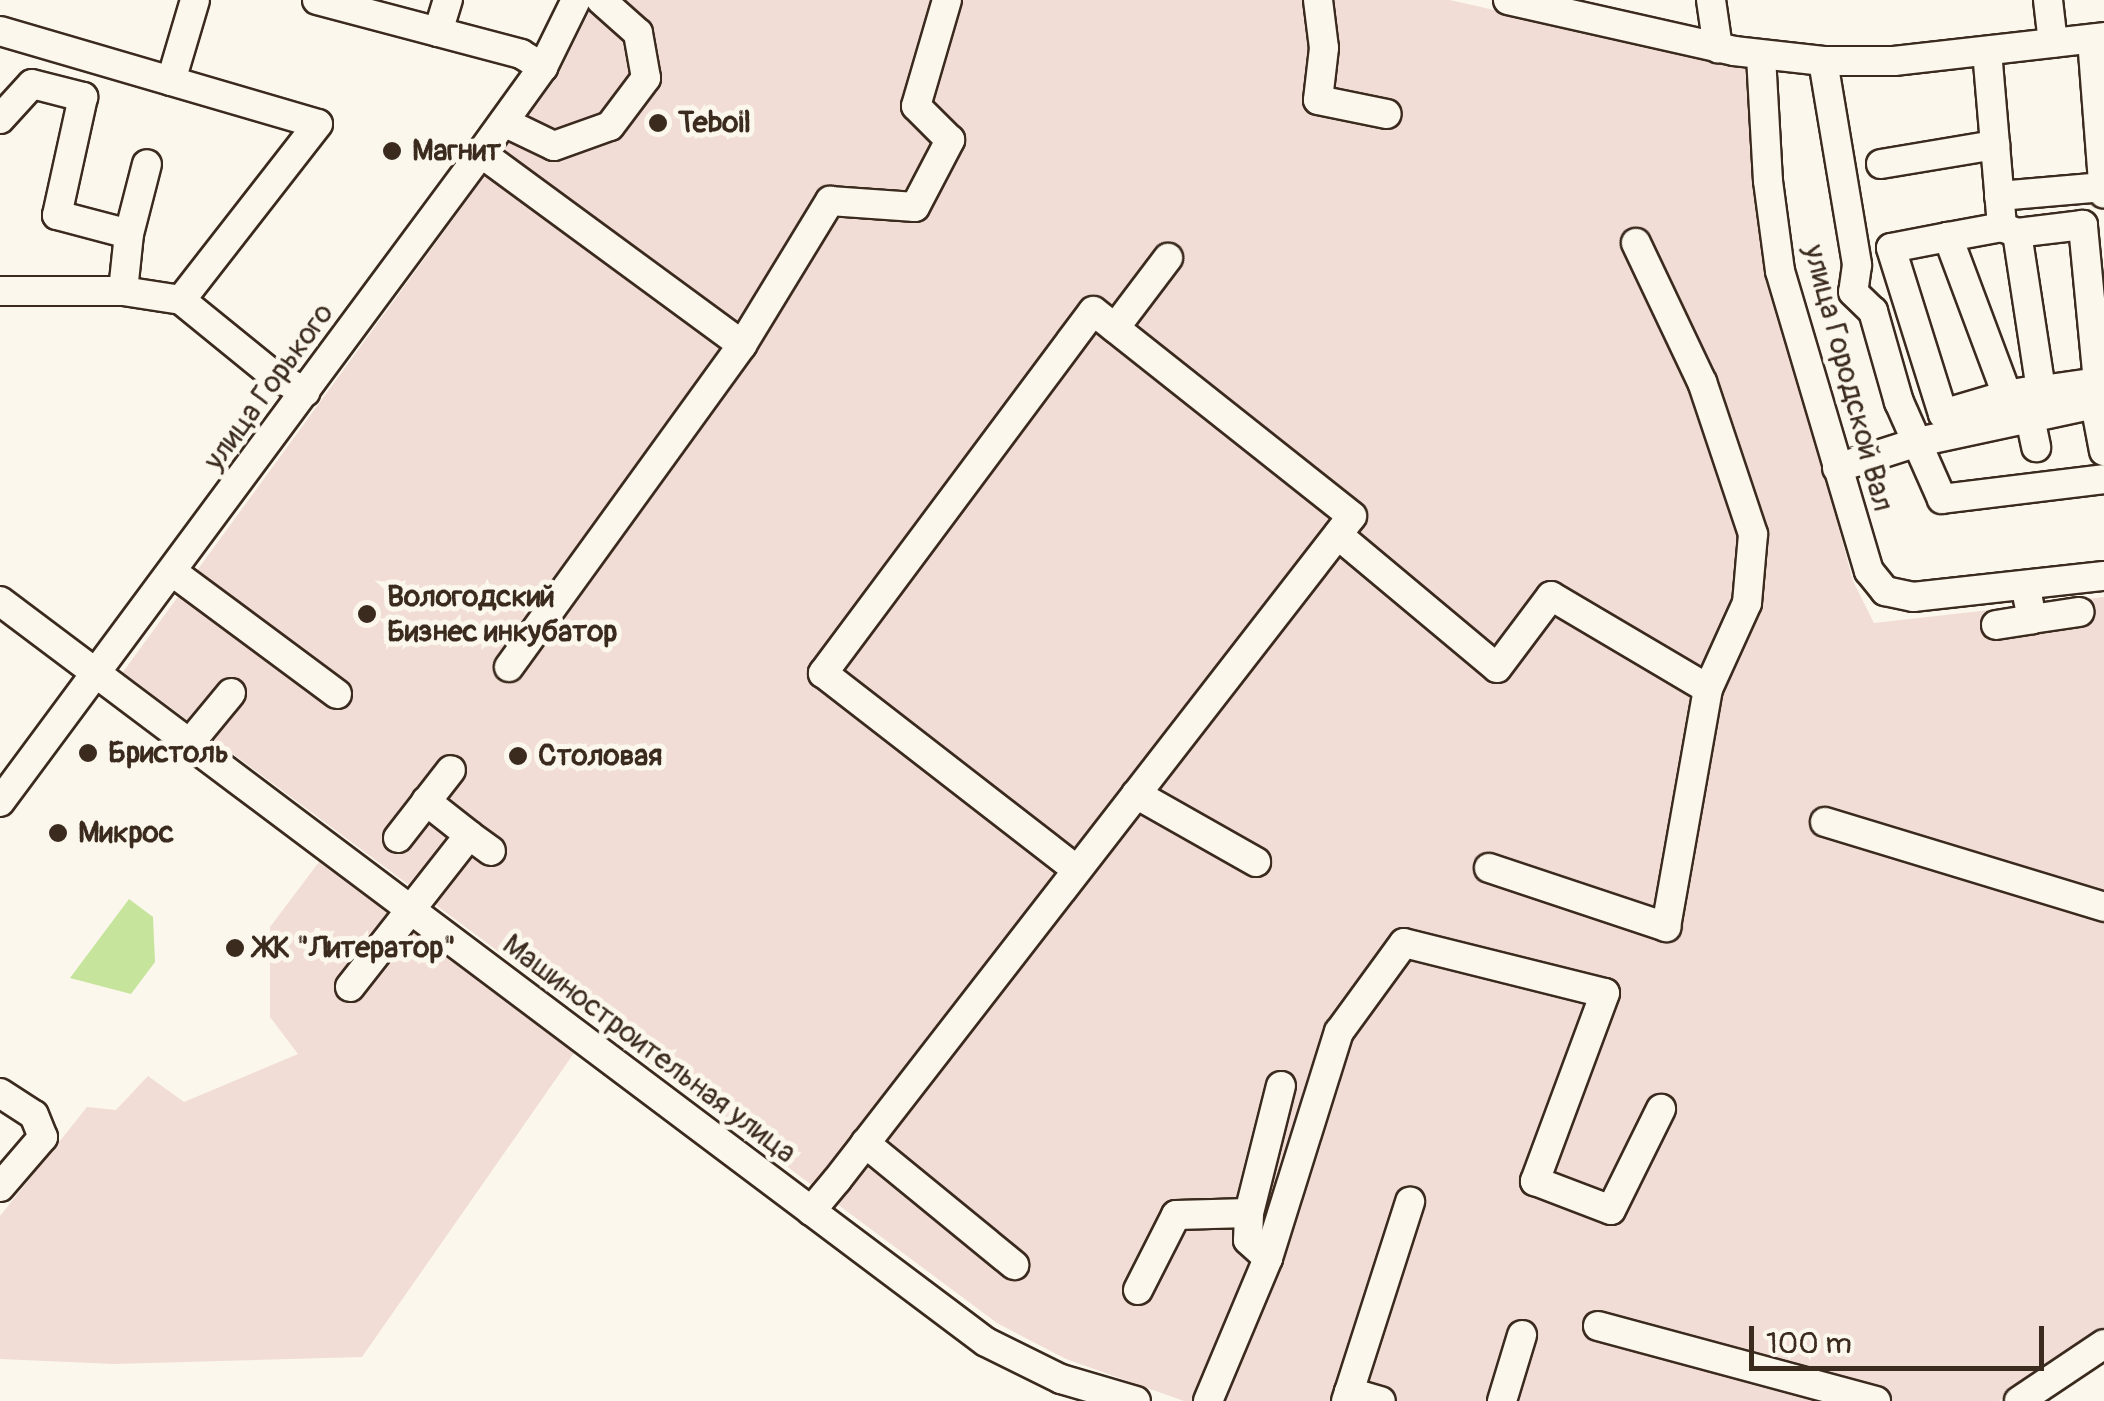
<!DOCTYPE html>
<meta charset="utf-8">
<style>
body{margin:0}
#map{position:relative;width:2104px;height:1401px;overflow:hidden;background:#fbf7ec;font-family:Pangolin,sans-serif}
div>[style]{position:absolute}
.built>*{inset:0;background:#f1ddd5}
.green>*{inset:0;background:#c6e49c}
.roads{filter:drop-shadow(2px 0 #3b2a1e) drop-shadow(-2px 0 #3b2a1e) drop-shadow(0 2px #3b2a1e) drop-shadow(0 -2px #3b2a1e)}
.minor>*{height:28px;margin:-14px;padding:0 14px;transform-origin:14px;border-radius:14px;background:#fbf7ec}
.dots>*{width:28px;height:28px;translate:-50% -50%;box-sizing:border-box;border:5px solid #fbf7ec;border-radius:50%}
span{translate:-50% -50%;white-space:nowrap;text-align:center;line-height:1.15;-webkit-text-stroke:10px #fbf7ec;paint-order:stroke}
.poi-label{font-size:30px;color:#3b2a1e;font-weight:700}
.left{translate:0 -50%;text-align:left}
.street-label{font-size:30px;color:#3b2a1e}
.scale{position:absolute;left:1749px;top:1326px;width:295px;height:45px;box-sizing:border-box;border:5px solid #3b2a1e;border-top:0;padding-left:12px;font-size:30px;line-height:35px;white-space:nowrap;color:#3b2a1e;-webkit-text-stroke:8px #fbf7ec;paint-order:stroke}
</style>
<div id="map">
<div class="built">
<i style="clip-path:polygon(595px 0,1450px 0,1748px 68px,1772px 279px,1853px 581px,1874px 623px,2104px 597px,2104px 1329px,1999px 1401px,1184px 1401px,1066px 1359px,997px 1323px,123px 672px,557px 77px)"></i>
<i style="clip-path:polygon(319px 862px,574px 1053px,362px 1357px,114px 1364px,0 1359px,0 1216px,87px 1107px,116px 1110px,148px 1076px,184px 1102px,298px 1054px,270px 1017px,270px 927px)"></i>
</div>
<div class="green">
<i style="clip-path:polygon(129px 899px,153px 917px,155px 962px,131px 994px,70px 978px)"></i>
</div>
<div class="roads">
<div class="minor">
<i style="left:317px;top:0;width:211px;rotate:14.8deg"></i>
<i style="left:521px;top:54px;width:26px;rotate:31deg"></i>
<i style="left:1318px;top:0;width:48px;rotate:82.9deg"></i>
<i style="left:1324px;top:48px;width:52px;rotate:96.6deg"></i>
<i style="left:1318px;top:100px;width:70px;rotate:11.5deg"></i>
<i style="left:1508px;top:0;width:232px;rotate:12.7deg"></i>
<i style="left:1734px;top:51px;width:90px;rotate:6.4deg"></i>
<i style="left:1823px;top:61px;width:71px"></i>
<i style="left:1894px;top:61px;width:211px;rotate:-6.5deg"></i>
<i style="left:1711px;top:0;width:49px;rotate:81.7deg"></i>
<i style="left:2048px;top:0;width:43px;rotate:83.4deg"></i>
<i style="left:0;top:31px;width:331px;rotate:16.3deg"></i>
<i style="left:318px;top:124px;width:223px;rotate:127.9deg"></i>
<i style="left:181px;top:300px;width:117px;rotate:39.1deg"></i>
<i style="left:272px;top:374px;width:38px;rotate:28deg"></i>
<i style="left:438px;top:32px;width:34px;rotate:-73deg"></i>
<i style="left:2092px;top:39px;width:155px;rotate:85.6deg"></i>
<i style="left:1987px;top:51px;width:177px;rotate:85.1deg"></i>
<i style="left:1761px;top:56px;width:125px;rotate:86.8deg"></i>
<i style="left:1768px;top:181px;width:91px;rotate:82.4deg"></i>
<i style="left:1780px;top:271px;width:313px;rotate:73.5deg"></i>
<i style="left:1869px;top:571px;width:26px;rotate:51deg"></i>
<i style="left:1885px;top:591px;width:29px;rotate:12deg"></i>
<i style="left:1913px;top:597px;width:192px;rotate:-6.3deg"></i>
<i style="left:1823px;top:61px;width:207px;rotate:80.5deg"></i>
<i style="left:1857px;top:265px;width:27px;rotate:98deg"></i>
<i style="left:1853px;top:292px;width:28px;rotate:44deg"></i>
<i style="left:1873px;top:311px;width:95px;rotate:74.1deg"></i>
<i style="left:1899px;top:402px;width:106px;rotate:66.1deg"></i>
<i style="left:1942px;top:499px;width:163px;rotate:-7deg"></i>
<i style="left:171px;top:81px;width:84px;rotate:-73.5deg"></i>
<i style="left:0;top:119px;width:47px;rotate:-47.6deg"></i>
<i style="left:32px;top:84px;width:53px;rotate:14.3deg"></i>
<i style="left:83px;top:97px;width:121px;rotate:102.4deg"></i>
<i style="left:57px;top:215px;width:74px;rotate:14.8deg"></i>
<i style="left:129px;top:234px;width:72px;rotate:-75.6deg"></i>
<i style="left:504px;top:122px;width:55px;rotate:25.6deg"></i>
<i style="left:554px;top:146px;width:59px;rotate:-19.7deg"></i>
<i style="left:610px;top:126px;width:60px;rotate:-53.1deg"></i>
<i style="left:646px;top:78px;width:46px;rotate:-100.1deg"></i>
<i style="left:638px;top:33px;width:50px;rotate:-138.3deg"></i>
<i style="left:481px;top:153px;width:324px;rotate:36.3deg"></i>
<i style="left:1881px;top:164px;width:116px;rotate:-9.5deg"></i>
<i style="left:1999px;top:196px;width:105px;rotate:-4.9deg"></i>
<i style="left:2002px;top:227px;width:16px;rotate:22deg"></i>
<i style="left:2017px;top:233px;width:158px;rotate:81.3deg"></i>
<i style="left:2041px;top:389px;width:35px;rotate:170deg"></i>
<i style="left:2007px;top:395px;width:169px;rotate:-110.5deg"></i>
<i style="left:1948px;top:237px;width:55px;rotate:-10.5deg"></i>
<i style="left:1948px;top:237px;width:58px;rotate:169.1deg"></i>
<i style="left:1891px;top:248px;width:174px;rotate:72.6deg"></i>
<i style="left:1943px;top:414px;width:67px;rotate:-16.5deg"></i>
<i style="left:2007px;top:395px;width:92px;rotate:-8.1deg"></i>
<i style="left:2098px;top:382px;width:158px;rotate:-95.5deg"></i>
<i style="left:2083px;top:225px;width:66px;rotate:173.1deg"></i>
<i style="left:0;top:291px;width:123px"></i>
<i style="left:123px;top:291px;width:59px;rotate:8.8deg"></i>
<i style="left:123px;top:291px;width:57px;rotate:-84deg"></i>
<i style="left:1115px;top:328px;width:88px;rotate:-52.9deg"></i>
<i style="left:2095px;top:404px;width:48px;rotate:79.2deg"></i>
<i style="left:2030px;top:418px;width:30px;rotate:78deg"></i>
<i style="left:1837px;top:468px;width:85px;rotate:-17.8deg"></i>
<i style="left:1918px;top:442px;width:190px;rotate:-12.1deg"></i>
<i style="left:1338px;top:535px;width:207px;rotate:39.9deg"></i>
<i style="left:1497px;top:668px;width:90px;rotate:-53.1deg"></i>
<i style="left:1551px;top:596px;width:182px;rotate:30.6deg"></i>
<i style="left:1708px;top:689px;width:94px;rotate:-65.6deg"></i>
<i style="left:1747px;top:603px;width:69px;rotate:-85deg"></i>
<i style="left:1753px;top:534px;width:160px;rotate:-108.5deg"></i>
<i style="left:1702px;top:382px;width:154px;rotate:-115.4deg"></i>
<i style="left:174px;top:573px;width:203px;rotate:36.6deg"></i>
<i style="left:2025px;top:585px;width:35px;rotate:78deg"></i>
<i style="left:2032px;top:619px;width:48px;rotate:-8.5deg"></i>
<i style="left:0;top:601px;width:1233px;rotate:36.93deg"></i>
<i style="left:986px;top:1342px;width:84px;rotate:26.3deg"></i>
<i style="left:1061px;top:1379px;width:78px;rotate:16.3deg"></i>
<i style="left:1996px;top:625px;width:36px;rotate:-9deg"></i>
<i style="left:509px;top:667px;width:397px;rotate:-54.1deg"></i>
<i style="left:742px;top:345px;width:169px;rotate:-58.6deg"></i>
<i style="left:830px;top:201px;width:85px;rotate:4deg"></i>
<i style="left:915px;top:207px;width:76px;rotate:-62.4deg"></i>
<i style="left:950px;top:140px;width:48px;rotate:-135deg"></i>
<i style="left:916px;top:106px;width:110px;rotate:-73.7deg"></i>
<i style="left:189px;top:744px;width:66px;rotate:-50.5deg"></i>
<i style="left:1136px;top:794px;width:138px;rotate:29.5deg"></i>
<i style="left:426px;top:801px;width:55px;rotate:38.3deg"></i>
<i style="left:0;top:802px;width:808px;rotate:-53.46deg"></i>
<i style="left:481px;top:153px;width:106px;rotate:-54.2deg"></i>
<i style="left:543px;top:67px;width:75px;rotate:-63.8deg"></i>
<i style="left:1825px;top:822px;width:292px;rotate:16.9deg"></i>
<i style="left:398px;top:838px;width:86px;rotate:-52.1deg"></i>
<i style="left:1489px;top:868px;width:187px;rotate:18.4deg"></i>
<i style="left:1666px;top:927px;width:242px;rotate:-80deg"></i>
<i style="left:350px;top:987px;width:193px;rotate:-51.9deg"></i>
<i style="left:469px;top:835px;width:27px;rotate:36deg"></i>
<i style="left:0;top:1093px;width:40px;rotate:32.9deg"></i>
<i style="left:34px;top:1115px;width:24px;rotate:68deg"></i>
<i style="left:43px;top:1137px;width:66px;rotate:130.7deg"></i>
<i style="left:865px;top:1143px;width:193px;rotate:39.3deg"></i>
<i style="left:811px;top:1211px;width:40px;rotate:-50deg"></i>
<i style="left:837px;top:1180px;width:840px;rotate:-52.2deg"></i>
<i style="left:1352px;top:516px;width:330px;rotate:-141.6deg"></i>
<i style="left:1093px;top:311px;width:452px;rotate:126.7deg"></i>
<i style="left:823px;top:673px;width:321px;rotate:37.8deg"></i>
<i style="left:1249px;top:1213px;width:131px;rotate:-75.9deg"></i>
<i style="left:1138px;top:1290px;width:84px;rotate:-63.1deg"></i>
<i style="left:1176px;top:1215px;width:73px;rotate:-1.6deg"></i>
<i style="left:1249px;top:1213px;width:27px;rotate:92deg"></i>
<i style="left:1248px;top:1240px;width:27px;rotate:42deg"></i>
<i style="left:1598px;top:1326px;width:288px;rotate:15.1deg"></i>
<i style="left:1349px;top:1392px;width:200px;rotate:-72.2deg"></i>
<i style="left:1208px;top:1401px;width:155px;rotate:-67.2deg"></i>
<i style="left:1268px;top:1258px;width:237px;rotate:-72.6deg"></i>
<i style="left:1339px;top:1032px;width:110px;rotate:-53.9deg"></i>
<i style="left:1404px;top:943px;width:207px;rotate:14deg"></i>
<i style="left:1605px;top:993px;width:201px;rotate:110.4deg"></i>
<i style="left:1535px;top:1181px;width:81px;rotate:20.9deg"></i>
<i style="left:1611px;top:1210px;width:113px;rotate:-63.7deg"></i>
<i style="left:1346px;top:1401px;width:9px;rotate:-72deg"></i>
<i style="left:1349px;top:1392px;width:33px;rotate:16deg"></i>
<i style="left:1502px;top:1401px;width:69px;rotate:-73.1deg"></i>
<i style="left:2019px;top:1401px;width:102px;rotate:-33.8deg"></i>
</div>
</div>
<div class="dots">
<i style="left:658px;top:123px;background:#3b2a1e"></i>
<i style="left:392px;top:151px;background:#3b2a1e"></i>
<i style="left:367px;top:614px;background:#3b2a1e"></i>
<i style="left:88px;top:753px;background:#3b2a1e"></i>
<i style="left:518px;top:756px;background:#3b2a1e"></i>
<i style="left:58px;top:833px;background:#3b2a1e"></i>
<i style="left:235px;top:948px;background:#3b2a1e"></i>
</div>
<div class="poi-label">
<span class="left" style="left:678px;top:123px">Teboil</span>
<span class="left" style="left:412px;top:151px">Магнит</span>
<span class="left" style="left:387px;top:614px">Вологодский<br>Бизнес инкубатор</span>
<span class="left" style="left:108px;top:753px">Бристоль</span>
<span class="left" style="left:538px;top:756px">Столовая</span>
<span class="left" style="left:78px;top:833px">Микрос</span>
<span class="left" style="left:255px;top:948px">ЖК "Литератор"</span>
</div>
<div class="street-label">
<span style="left:1848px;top:378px;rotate:75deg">улица Городской Вал</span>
<span style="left:269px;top:387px;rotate:-54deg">улица Горького</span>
<span style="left:649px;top:1049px;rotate:37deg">Машиностроительная улица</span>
</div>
<div class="scale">100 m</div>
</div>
